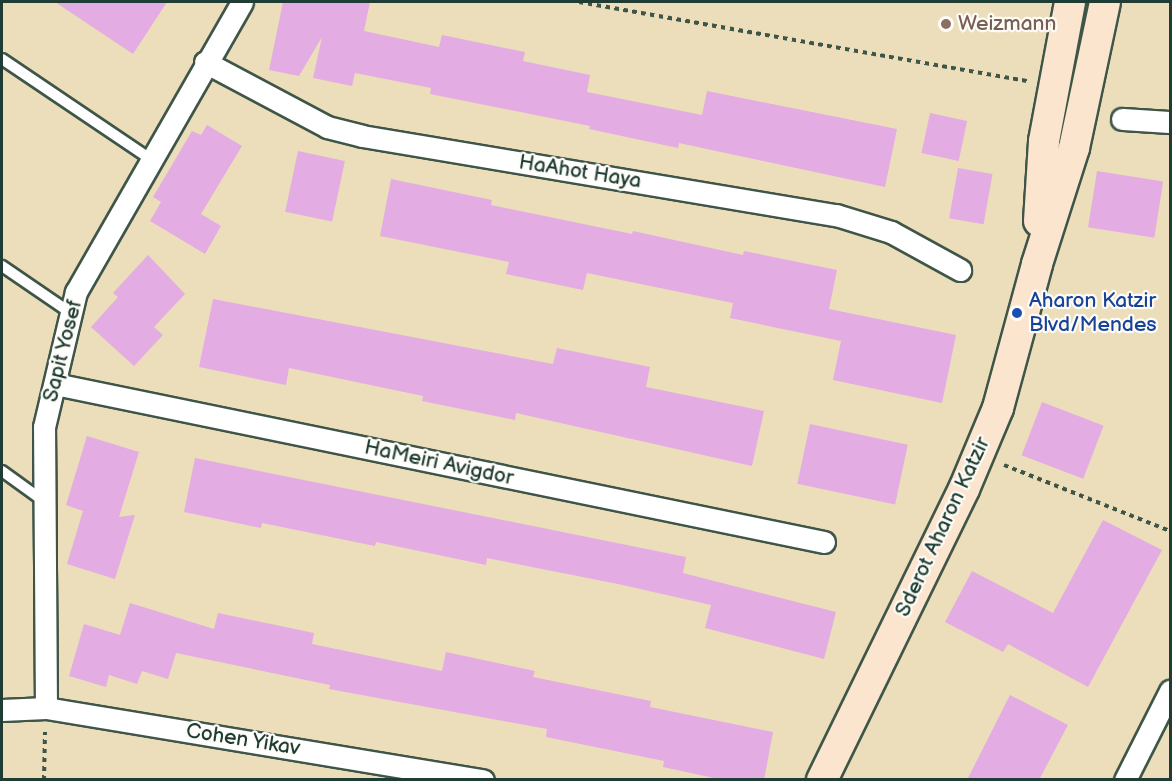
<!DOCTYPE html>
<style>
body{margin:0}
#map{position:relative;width:1172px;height:781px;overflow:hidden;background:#ecdeba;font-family:"Balsamiq Sans",sans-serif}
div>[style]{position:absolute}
.building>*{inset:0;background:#e3ace3;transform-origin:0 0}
.path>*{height:4px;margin-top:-2px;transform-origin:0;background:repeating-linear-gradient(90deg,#3e5548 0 4.5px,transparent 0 9px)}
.roads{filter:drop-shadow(2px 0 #3e5548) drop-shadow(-2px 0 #3e5548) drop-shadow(0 2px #3e5548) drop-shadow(0 -2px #3e5548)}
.lane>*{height:10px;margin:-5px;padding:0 5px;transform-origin:5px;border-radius:5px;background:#fff}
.street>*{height:21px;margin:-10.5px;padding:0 10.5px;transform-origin:10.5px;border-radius:10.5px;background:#fff}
.secondary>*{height:30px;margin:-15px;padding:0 15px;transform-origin:15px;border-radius:15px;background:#fbe5cf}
.dots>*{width:16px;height:16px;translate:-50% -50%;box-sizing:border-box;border:3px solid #fdfcf7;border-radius:50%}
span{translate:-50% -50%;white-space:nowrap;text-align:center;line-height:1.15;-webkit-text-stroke:4.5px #fdfcf7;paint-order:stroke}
.education-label{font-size:21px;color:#785e54}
.left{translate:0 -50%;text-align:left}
.street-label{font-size:21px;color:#1f3d34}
.transit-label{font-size:21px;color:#164399}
.frame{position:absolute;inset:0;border:3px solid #1f3d34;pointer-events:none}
</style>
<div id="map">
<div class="building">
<i style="clip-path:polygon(55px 2px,167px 2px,133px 54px)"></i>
<i style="clip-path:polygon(283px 2px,370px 2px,364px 31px,439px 47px,442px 35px,525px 52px,523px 61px,590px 75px,587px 92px,702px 115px,707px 91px,897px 129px,885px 187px,679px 143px,678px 148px,589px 129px,590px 126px,430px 94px,431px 88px,355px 73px,352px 86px,313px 78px,322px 37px,299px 76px,269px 70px)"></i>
<i style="left:930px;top:113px;width:38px;height:41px;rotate:12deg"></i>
<i style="clip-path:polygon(207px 125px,242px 146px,201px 214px,221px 226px,205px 254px,150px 221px,161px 202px,153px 197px,192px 131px,201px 135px)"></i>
<i style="left:298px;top:151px;width:48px;height:62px;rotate:12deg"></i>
<i style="left:958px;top:168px;width:35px;height:51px;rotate:10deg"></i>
<i style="left:1097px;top:171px;width:67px;height:57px;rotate:9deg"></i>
<i style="clip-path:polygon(391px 179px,492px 200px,491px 205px,632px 234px,633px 231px,743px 255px,744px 251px,837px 270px,829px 309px,956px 335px,942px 403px,833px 380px,841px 341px,730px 318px,733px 303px,587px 273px,583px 290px,506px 274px,509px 262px,380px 236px)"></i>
<i style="clip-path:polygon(148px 255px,185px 294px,154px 327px,163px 335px,134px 366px,91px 327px,118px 297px,113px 293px)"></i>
<i style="clip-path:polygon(213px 299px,553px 364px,557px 348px,650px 367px,646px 387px,764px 411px,752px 466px,516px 413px,515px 420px,422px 401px,423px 396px,289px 368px,286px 385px,199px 367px)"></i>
<i style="left:1042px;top:402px;width:66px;height:57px;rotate:21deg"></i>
<i style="left:810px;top:424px;width:100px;height:61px;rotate:12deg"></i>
<i style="clip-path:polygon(87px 436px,139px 452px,119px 517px,135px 515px,115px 579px,67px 564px,83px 511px,66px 505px)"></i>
<i style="clip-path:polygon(195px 458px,686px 557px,683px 573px,836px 612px,824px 659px,705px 628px,711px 605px,618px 584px,487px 558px,486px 565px,376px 542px,375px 546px,262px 523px,261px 528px,184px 512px)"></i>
<i style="clip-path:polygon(1103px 520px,1162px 550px,1088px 687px,1008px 644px,1003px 652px,945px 622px,972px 571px,1053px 613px)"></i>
<i style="clip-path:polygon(130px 603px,214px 629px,218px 613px,314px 633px,312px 644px,442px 671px,446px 652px,535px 671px,533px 677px,651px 701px,650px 707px,773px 732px,764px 780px,723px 780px,663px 767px,664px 761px,546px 737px,547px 729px,329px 689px,330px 685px,176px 653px,168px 679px,142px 671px,137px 684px,109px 675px,106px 687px,69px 676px,84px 624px,120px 635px)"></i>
<i style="clip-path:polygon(1010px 695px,1068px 725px,1039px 780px,967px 780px)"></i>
</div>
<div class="path">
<i style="left:579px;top:2px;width:456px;rotate:10deg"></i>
<i style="left:1004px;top:465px;width:179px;rotate:21.7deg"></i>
<i style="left:44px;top:780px;width:48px;rotate:-88.8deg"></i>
</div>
<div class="roads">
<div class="lane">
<i style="left:2px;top:59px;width:181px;rotate:34deg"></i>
<i style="left:2px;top:266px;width:83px;rotate:34.3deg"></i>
<i style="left:2px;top:471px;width:53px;rotate:35.8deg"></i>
</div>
<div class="street">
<i style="left:205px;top:62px;width:138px;rotate:28deg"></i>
<i style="left:327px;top:127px;width:36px;rotate:14deg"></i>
<i style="left:362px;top:136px;width:481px;rotate:9.5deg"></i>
<i style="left:836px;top:215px;width:58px;rotate:17.2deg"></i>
<i style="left:891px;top:232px;width:79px;rotate:28.8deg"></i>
<i style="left:1122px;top:119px;width:48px;rotate:3.6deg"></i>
<i style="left:55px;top:384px;width:785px;rotate:11.61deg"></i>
<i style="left:46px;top:708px;width:281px;rotate:-90.4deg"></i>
<i style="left:44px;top:427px;width:139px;rotate:-76.7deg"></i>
<i style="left:76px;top:292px;width:334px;rotate:-60.2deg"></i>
<i style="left:2px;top:710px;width:44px;rotate:-2.6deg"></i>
<i style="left:46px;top:708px;width:443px;rotate:9.4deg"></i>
<i style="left:1125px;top:780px;width:100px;rotate:-63.2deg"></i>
</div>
<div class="secondary">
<i style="left:1039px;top:221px;width:80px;rotate:-86.4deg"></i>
<i style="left:1044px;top:141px;width:141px;rotate:-79.4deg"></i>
<i style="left:822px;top:780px;width:324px;rotate:-64deg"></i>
<i style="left:964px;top:489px;width:88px;rotate:-67.2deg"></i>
<i style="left:998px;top:408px;width:149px;rotate:-74.8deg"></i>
<i style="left:1037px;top:264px;width:122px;rotate:-72.3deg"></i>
<i style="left:1074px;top:148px;width:149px;rotate:-78deg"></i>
</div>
</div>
<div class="dots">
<i style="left:946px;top:24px;background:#8d6e63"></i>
<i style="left:1017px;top:313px;background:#1a4fb4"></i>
</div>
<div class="education-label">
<span class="left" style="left:958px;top:24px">Weizmann</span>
</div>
<div class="street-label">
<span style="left:580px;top:172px;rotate:9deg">HaAhot Haya</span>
<span style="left:63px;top:351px;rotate:-76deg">Sapit Yosef</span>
<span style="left:439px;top:463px;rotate:12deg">HaMeiri Avigdor</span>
<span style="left:943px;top:527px;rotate:-65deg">Sderot Aharon Katzir</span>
<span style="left:243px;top:740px;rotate:9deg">Cohen Yikav</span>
</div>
<div class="transit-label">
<span class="left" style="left:1029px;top:313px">Aharon Katzir<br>Blvd/Mendes</span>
</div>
<div class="frame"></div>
</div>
